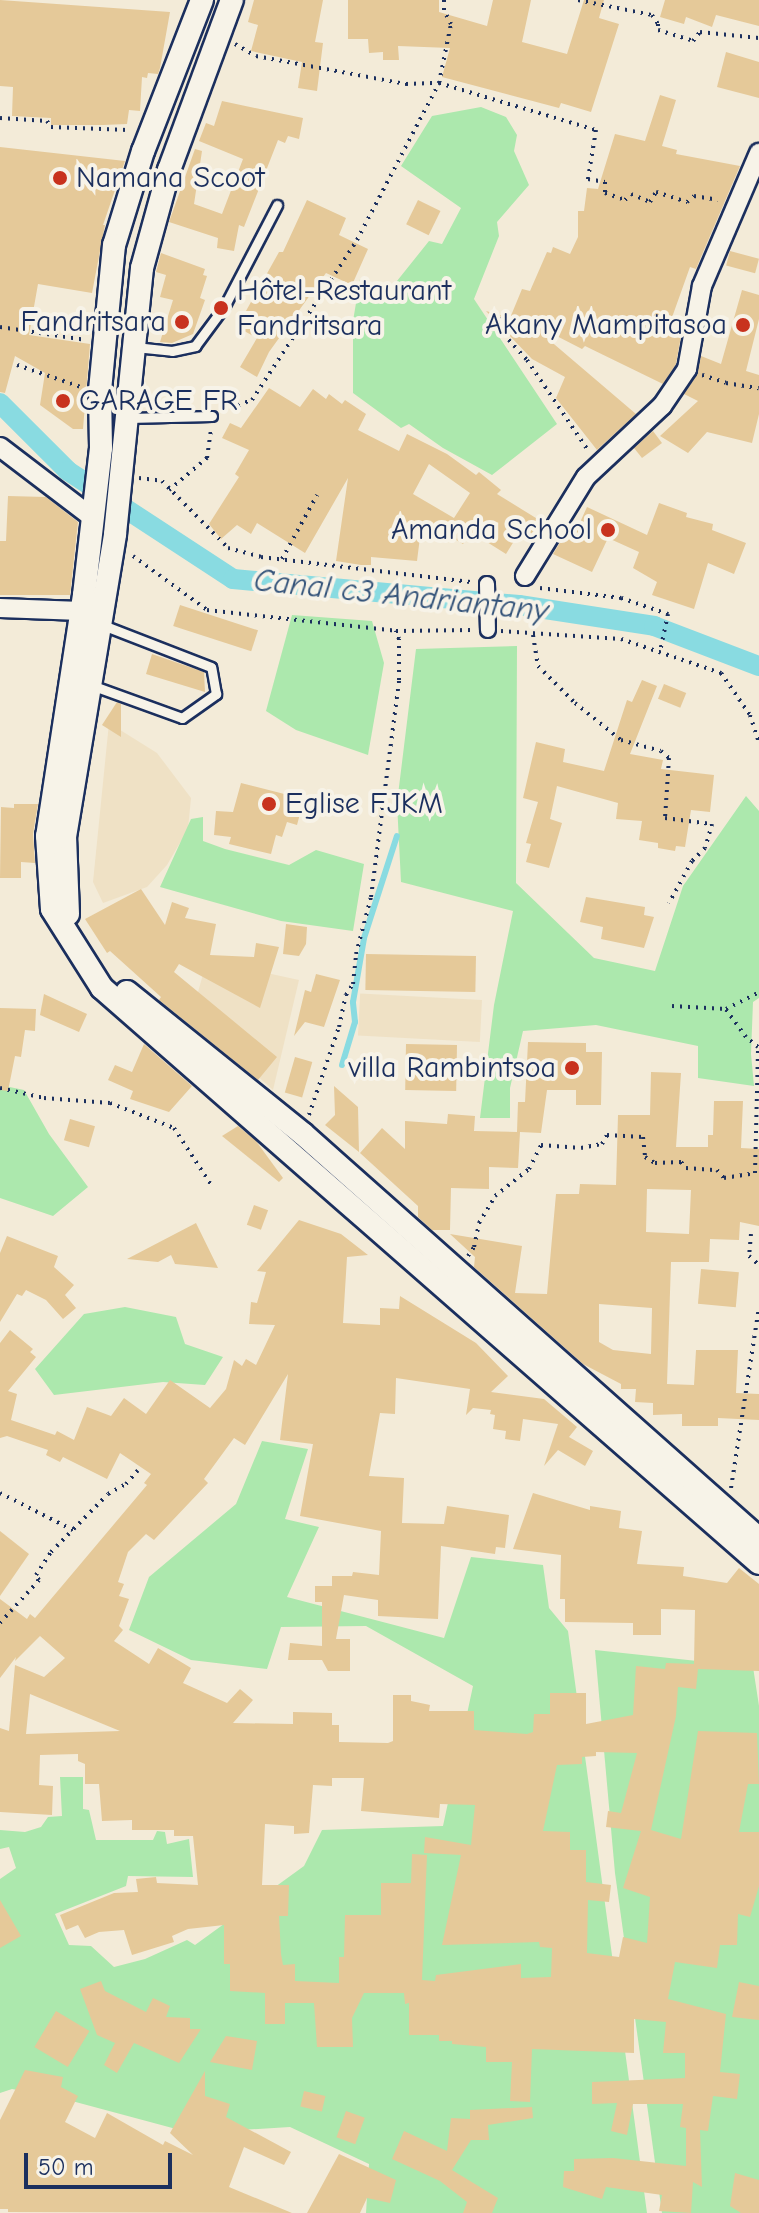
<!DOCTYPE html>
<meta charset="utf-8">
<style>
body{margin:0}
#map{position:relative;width:759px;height:2213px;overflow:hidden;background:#f3ebd8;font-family:"Comic Neue",sans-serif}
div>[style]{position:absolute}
.built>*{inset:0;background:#efe1c5;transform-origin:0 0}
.green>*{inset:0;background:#ace8ad}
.stream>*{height:6px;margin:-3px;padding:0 3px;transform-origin:3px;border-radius:3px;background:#89dbe1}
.canal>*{height:20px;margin:-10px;padding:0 10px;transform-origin:10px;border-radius:10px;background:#89dbe1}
.building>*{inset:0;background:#e5c999;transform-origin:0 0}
.path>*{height:4px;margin-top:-2px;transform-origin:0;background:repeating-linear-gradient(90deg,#1b2f5e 0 2px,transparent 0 8px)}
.roads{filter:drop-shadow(2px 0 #1b2f5e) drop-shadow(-2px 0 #1b2f5e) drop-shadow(0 2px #1b2f5e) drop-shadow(0 -2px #1b2f5e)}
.service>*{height:9px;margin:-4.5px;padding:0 4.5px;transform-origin:4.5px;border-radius:4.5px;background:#f7f3e8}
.pedestrian>*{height:14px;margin:-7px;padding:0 7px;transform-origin:7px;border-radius:7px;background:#f7f3e8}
.minor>*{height:18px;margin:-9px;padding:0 9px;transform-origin:9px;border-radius:9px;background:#f7f3e8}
.tertiary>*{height:22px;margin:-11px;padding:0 11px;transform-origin:11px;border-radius:11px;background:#f7f3e8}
.dots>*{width:22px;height:22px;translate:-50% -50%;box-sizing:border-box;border:4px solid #f7f3e8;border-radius:50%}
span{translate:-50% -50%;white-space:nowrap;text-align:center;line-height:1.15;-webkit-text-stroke:8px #f7f3e8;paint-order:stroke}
.poi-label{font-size:30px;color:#1b2f5e}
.left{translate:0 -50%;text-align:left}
.right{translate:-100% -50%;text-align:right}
.water-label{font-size:32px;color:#315178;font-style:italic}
.scale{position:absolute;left:24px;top:2153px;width:148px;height:36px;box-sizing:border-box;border:4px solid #1b2f5e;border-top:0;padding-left:10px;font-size:24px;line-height:28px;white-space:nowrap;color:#1b2f5e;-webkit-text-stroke:6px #f7f3e8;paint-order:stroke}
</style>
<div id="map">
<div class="built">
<i style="clip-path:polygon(109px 723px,157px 753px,191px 798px,188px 829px,167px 865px,147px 887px,103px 903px,93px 882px)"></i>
<i style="clip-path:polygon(207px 960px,299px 980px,273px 1090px,191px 1017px)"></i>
<i style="left:482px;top:1000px;width:42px;height:122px;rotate:93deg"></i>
</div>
<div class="green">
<i style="clip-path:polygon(481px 107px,506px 117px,517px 135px,514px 151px,529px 185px,497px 222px,499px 236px,474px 299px,557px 424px,492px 475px,443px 448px,409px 424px,401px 428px,353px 393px,353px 321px,360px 279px,389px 291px,429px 241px,442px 244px,461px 208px,401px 166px,432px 116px)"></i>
<i style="clip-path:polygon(292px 615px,372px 621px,384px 663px,368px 755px,296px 730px,266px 711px)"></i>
<i style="clip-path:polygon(517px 646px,516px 883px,594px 958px,655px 971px,683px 886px,746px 796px,759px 811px,759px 998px,753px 1002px,751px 1054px,754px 1086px,698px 1078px,698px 1046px,596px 1025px,523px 1031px,510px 1088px,510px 1118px,480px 1118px,494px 1005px,513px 911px,401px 882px,397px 803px,416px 649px)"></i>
<i style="clip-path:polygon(203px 817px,203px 841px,225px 849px,289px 865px,316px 850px,364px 864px,353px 931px,281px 921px,160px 887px,191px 819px)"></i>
<i style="clip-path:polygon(0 1085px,24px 1090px,49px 1134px,88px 1187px,53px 1216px,0 1198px)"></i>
<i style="clip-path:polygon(125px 1307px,176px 1317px,185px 1344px,223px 1357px,205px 1385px,163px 1382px,54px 1395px,35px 1369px,84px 1314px)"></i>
<i style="clip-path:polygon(262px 1441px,308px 1449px,285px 1519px,319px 1527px,287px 1597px,444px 1638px,471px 1557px,543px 1565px,549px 1608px,568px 1631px,647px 2213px,366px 2213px,369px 2164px,290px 2127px,191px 2133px,57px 2097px,12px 2089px,0 2093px,0 1879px,16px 1868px,9px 1847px,0 1849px,0 1830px,25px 1832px,41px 1827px,48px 1817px,62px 1816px,60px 1777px,83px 1777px,83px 1809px,89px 1810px,96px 1840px,153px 1840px,157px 1831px,165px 1832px,167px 1844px,189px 1839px,193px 1877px,128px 1876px,126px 1886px,55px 1914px,69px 1945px,91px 1946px,114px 1967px,145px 1959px,187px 1940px,195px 1945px,304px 1866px,322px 1830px,443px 1826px,473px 1686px,366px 1626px,281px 1627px,267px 1669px,191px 1660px,129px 1630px,149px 1577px,236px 1504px)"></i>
<i style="clip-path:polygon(595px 1650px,753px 1667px,759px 1706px,759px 2213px,662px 2213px,615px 1873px)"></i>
</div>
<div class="stream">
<i style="left:342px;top:1065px;width:45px;rotate:-73.2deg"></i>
<i style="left:355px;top:1022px;width:20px;rotate:-96deg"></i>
<i style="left:353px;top:1002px;width:65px;rotate:-80.2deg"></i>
<i style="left:364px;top:938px;width:107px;rotate:-72.1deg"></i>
</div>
<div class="canal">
<i style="left:0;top:403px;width:96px;rotate:45deg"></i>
<i style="left:68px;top:471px;width:197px;rotate:33.2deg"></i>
<i style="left:233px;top:579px;width:287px;rotate:5.2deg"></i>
<i style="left:519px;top:605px;width:137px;rotate:8.8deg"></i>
<i style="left:654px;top:626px;width:112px;rotate:20.9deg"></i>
</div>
<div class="building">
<i style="clip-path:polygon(0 0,170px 12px,160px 68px,158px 74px,148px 73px,147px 78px,142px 77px,140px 111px,129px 110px,127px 124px,103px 125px,51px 125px,51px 118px,12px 116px,13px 87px,0 86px)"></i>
<i style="clip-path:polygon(254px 0,323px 0,315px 42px,323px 43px,317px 91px,298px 88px,302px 62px,251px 51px,258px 25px,248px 22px)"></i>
<i style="clip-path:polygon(348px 0,439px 0,439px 12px,487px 26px,493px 0,531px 0,522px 42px,567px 54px,584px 0,604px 0,599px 18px,619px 24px,591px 112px,561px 103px,559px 108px,442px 77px,450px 48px,398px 46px,399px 60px,383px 60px,383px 52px,369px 53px,368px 39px,348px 39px)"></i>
<i style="clip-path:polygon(665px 0,759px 0,759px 26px,716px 15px,712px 27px,686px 17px,684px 24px,660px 17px)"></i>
<i style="clip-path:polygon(726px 52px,759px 62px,759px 98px,717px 87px)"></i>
<i style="clip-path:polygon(660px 95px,676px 100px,662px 146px,677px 150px,676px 154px,740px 166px,701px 257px,696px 269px,690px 267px,670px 323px,683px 325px,676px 364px,663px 384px,585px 346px,582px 349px,543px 329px,541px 333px,636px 414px,597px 450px,556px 398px,565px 377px,532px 359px,486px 311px,510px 318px,522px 289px,530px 291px,547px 252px,551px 253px,553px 247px,570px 254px,578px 237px,578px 211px,584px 211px,587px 188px,598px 189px,615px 134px,645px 141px)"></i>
<i style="clip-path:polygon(222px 101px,303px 118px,299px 139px,288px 136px,285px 143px,278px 140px,244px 227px,239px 225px,234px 251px,217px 248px,218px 238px,169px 222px,195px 149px,202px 151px,194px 204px,222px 214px,243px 159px,199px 141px,206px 123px,214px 126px)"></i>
<i style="clip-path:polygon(0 147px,125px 161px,103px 225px,105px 225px,92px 293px,38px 284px,29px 335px,90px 344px,83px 429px,73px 429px,40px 405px,45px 373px,15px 356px,5px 393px,0 392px)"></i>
<i style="clip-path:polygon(307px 200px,346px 218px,339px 235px,368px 249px,352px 285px,326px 273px,269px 352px,257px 377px,240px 367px,257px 338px,237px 327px,279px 252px,283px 252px)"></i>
<i style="left:418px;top:200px;width:25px;height:27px;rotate:26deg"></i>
<i style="left:730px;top:251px;width:30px;height:15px;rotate:15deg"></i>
<i style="clip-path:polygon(161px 253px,205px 269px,203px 275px,207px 276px,200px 298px,205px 300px,193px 334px,172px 343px,160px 342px,173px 300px,160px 297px,166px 275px,156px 272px)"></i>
<i style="clip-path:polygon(742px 290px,759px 295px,759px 319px,746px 371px,759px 375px,759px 414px,752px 443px,707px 432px,688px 453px,660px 436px,698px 401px,684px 394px,697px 375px,701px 356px,721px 364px)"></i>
<i style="clip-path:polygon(evenodd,269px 388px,300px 407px,313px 389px,326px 399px,329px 394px,342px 404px,345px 400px,366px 414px,358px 430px,399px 451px,407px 434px,447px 454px,476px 475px,479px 472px,501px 490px,497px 494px,544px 523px,532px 541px,519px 533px,506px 554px,471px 532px,463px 544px,435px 527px,431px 534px,421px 529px,417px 561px,371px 557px,371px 565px,361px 565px,336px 561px,348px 478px,305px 553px,257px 523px,251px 534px,237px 525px,221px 539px,209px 524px,239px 477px,235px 474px,249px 450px,222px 438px,230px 423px,241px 428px,269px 388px,429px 464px,470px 493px,454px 518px,413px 494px,429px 464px)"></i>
<i style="clip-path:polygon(653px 431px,662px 443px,642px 458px,634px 448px)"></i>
<i style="clip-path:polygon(8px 496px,46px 497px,78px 522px,70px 595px,0 595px,0 541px,6px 541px)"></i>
<i style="clip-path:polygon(659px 503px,687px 513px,686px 517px,713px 524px,712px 530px,746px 543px,734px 574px,708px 563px,694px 609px,652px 595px,657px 582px,633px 568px,639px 552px,608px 538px,592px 572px,553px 554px,564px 536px,568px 539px,574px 527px,577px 529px,587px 507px,647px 535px)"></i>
<i style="left:180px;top:605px;width:82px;height:22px;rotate:18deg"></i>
<i style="clip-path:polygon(152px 654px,204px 672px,205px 692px,146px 674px)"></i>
<i style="clip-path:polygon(642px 680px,657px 686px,630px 754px,663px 760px,661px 769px,714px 775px,710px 812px,691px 810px,685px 847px,676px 846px,675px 851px,658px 848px,658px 843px,639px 840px,642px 821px,616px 819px,618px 803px,557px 786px,550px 819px,562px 823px,549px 868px,526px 862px,531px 844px,526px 843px,538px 802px,523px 798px,536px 742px,565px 749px,563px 762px,604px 771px,627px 700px,632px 702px)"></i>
<i style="left:664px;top:684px;width:24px;height:16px;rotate:22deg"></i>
<i style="clip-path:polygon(117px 702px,121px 704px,121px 737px,102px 725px)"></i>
<i style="clip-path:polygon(241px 783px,304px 799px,297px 825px,287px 822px,282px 837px,276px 835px,271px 854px,229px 844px,231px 837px,214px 835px,216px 811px,233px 812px)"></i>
<i style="clip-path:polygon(14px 804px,38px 804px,33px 834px,35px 863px,21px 862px,21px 878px,0 878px,1px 807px,14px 808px)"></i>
<i style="clip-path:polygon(141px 889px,165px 925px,172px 902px,189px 908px,185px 918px,216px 924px,210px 955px,254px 957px,256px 943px,279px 947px,260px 1008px,179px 964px,174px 972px,277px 1057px,258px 1080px,159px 1000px,161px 997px,110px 951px,107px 953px,85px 919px)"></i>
<i style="clip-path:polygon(586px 897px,645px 907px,644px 915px,654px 917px,644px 948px,601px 939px,603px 927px,580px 922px)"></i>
<i style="clip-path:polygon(286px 924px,307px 927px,306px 944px,299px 956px,283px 954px)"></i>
<i style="left:366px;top:954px;width:110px;height:36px;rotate:1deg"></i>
<i style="clip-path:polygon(316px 974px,340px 980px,324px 1027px,305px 1022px,294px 1036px,305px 990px,311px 992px)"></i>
<i style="clip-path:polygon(44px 994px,87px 1014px,79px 1032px,40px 1015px)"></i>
<i style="clip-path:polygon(0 1008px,36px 1009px,35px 1031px,25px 1030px,21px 1057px,15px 1056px,8px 1091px,0 1090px)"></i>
<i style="clip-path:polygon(528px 1042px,586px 1043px,586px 1052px,602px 1052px,601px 1105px,576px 1105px,576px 1090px,547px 1090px,541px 1133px,520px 1132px,518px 1168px,489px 1167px,489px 1189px,451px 1188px,450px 1230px,432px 1230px,418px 1217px,418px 1206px,360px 1153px,382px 1128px,405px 1149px,405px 1121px,447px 1124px,448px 1114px,475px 1116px,474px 1131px,517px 1132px,518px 1102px,525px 1102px)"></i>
<i style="clip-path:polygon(144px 1044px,192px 1086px,169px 1112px,130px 1099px,133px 1091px,108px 1080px,115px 1065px,132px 1072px)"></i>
<i style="left:406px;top:1044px;width:51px;height:46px;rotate:1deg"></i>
<i style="left:295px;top:1057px;width:18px;height:37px;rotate:16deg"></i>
<i style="clip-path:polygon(evenodd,651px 1072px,681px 1073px,676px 1147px,708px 1147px,708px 1135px,713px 1135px,714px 1101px,743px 1101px,741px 1148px,759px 1149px,759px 1226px,740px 1222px,739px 1240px,710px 1239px,709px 1262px,671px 1262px,667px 1384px,694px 1385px,696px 1350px,738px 1350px,736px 1393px,759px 1394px,759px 1420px,718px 1418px,718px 1426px,682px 1426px,682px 1414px,653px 1415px,653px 1403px,635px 1402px,636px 1389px,621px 1389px,621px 1384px,583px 1364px,474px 1267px,475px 1257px,450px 1234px,522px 1246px,515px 1293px,547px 1294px,556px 1194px,579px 1194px,580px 1184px,616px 1185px,618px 1115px,650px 1115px,651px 1072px,647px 1189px,691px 1190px,689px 1234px,646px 1232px,647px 1189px,651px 1072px,599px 1304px,652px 1308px,651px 1354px,613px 1350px,599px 1342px,599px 1304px)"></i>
<i style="clip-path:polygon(334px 1086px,358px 1107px,359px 1152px,325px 1125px,335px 1115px)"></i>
<i style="left:70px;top:1119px;width:26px;height:22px;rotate:16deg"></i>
<i style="clip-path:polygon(238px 1126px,256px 1141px,283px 1178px,279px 1182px,222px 1136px)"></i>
<i style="left:254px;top:1205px;width:15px;height:21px;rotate:20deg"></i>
<i style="clip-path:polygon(evenodd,299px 1220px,341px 1234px,368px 1255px,347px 1257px,343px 1323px,380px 1325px,380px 1308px,399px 1309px,400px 1296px,476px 1343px,508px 1376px,491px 1392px,544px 1399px,577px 1427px,569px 1437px,593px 1451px,585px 1466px,558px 1450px,544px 1466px,558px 1424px,523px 1419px,520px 1441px,505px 1439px,506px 1431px,493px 1429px,495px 1415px,490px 1414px,491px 1410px,473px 1408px,466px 1415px,470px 1389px,396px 1378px,395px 1414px,380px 1413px,369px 1476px,404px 1478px,402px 1523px,444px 1524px,447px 1506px,509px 1515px,505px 1548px,496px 1547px,495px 1554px,441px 1546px,438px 1619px,378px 1616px,378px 1600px,344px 1595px,336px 1639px,350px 1639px,350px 1671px,328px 1671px,322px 1660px,288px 1660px,290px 1643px,322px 1646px,322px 1602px,315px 1602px,315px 1586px,332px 1586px,332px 1576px,352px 1576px,353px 1572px,379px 1575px,381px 1531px,300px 1516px,313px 1444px,280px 1440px,288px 1374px,245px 1445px,234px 1438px,204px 1479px,208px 1483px,154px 1540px,146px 1534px,128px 1552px,118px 1582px,124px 1584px,119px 1596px,129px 1599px,119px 1626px,123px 1630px,114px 1641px,149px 1664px,158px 1648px,191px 1668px,183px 1683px,227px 1703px,240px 1689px,253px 1700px,233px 1723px,293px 1724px,293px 1712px,332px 1713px,332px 1725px,339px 1725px,339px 1742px,388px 1743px,393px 1741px,393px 1695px,411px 1695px,411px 1701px,430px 1705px,429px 1711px,474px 1711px,474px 1730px,527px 1734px,533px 1732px,534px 1714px,550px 1714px,550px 1693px,586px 1693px,586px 1724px,633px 1715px,636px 1666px,665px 1669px,666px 1663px,694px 1664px,695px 1610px,661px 1609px,661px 1635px,633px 1635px,633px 1623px,565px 1622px,565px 1599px,560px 1599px,561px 1555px,513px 1549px,533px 1493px,590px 1510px,590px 1506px,621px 1511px,619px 1528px,642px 1531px,637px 1564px,684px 1567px,683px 1576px,727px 1583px,739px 1568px,759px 1584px,759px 1671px,698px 1669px,696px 1689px,678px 1687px,676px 1716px,651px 1830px,681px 1839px,698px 1731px,757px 1733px,759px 1784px,748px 1784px,739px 1832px,759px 1832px,759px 1886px,750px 1917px,738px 1914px,737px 1945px,720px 1945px,717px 1968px,675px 1962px,668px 1999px,726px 2014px,720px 2072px,740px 2074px,737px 2099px,713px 2096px,708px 2131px,700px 2130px,702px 2187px,693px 2182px,691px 2213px,659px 2211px,662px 2195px,606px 2187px,602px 2199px,563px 2187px,564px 2171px,574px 2171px,574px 2159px,613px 2158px,686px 2166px,686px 2128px,680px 2127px,683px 2104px,633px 2104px,627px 2135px,611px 2131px,617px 2103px,592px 2104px,592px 2082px,685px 2078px,685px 2053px,663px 2053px,666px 2022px,634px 2019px,634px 2053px,532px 2049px,530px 2102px,510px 2101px,512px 2062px,486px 2062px,486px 2047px,452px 2044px,452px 2041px,439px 2041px,439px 2035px,409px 2035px,409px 2003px,405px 2004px,404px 1993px,364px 1993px,352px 2018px,353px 2047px,317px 2047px,314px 2003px,285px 2003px,285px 2024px,265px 2024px,265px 1993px,230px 1991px,230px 1964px,224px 1964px,224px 1925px,188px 1929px,172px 1936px,174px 1942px,132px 1955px,124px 1930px,99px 1932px,85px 1938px,78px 1925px,66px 1930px,60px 1915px,114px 1893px,138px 1892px,136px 1879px,156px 1877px,157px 1883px,198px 1885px,193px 1836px,174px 1836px,174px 1830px,132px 1830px,132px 1820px,102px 1821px,99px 1784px,85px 1784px,85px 1764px,78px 1761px,78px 1754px,40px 1755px,39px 1785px,53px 1786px,52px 1815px,0 1812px,0 1728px,9px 1731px,15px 1665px,44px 1677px,65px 1658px,40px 1636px,15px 1661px,16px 1657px,0 1678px,0 1599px,27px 1619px,30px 1614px,35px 1618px,147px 1485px,144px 1483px,151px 1474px,120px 1453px,107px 1479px,63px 1457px,60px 1462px,46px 1455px,48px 1450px,7px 1436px,0 1438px,0 1343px,10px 1330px,33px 1349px,30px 1352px,36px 1357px,8px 1391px,17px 1394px,11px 1420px,55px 1435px,57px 1431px,74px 1440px,87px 1407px,111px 1416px,124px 1398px,146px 1414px,170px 1380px,210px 1408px,226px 1389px,234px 1360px,242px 1366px,246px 1359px,256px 1365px,275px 1325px,249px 1324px,251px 1302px,257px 1303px,266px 1272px,257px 1271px,299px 1220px,30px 1694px,120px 1731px,26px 1734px,30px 1694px,299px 1220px,596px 1752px,637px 1753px,621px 1813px,608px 1811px,606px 1827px,641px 1831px,623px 1888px,650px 1897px,647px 1943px,623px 1937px,619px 1957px,587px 1953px,588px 1900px,609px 1902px,611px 1885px,586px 1882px,586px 1850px,570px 1850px,570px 1832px,543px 1831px,557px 1765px,582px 1764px,582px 1757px,596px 1756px,596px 1752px,299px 1220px,332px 1778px,364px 1778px,361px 1811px,439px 1818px,440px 1804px,475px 1805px,471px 1845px,425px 1837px,424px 1853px,461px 1855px,442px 1945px,539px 1942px,540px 1947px,552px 1948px,551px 1977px,521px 1978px,521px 1964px,436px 1975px,435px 1981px,422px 1980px,427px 1855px,412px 1854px,411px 1883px,381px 1883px,381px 1915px,345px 1915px,344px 1957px,339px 1957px,339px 1983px,295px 1981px,295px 1964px,283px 1965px,281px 1954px,279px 1916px,288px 1916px,289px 1885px,262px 1885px,265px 1824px,294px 1826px,294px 1834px,309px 1833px,313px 1785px,332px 1786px,332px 1778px)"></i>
<i style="clip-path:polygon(196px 1223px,218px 1268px,175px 1264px,171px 1255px,158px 1262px,127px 1259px)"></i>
<i style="clip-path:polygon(7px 1236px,58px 1256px,54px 1267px,74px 1285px,65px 1295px,76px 1308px,63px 1319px,46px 1300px,26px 1290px,22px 1296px,17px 1294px,0 1322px,0 1253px)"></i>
<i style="left:701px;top:1269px;width:38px;height:35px;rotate:5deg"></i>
<i style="clip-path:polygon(0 1531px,29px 1554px,0 1596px)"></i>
<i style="clip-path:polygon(0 1900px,21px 1936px,0 1948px)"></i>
<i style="clip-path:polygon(101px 1981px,105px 1991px,146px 2012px,153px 1998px,170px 2006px,166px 2017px,190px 2018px,190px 2029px,201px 2029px,179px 2063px,134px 2043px,117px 2073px,104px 2065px,115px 2043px,97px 2035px,80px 1989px)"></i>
<i style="clip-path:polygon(739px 1982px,759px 1986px,759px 2020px,732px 2017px)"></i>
<i style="left:56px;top:2011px;width:39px;height:42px;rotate:31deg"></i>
<i style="clip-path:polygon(226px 2036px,257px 2041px,252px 2070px,210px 2062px)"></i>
<i style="clip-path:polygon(25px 2070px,63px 2077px,61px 2087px,78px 2096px,65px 2122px,95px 2138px,107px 2113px,163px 2145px,165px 2141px,193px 2155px,170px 2133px,205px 2071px,205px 2096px,230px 2104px,226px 2117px,291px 2152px,284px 2165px,244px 2147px,229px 2187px,292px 2213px,8px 2212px,8px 2209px,0 2209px,0 2120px)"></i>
<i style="left:304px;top:2091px;width:22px;height:16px;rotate:13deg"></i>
<i style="clip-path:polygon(532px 2107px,533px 2118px,488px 2125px,489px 2140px,471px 2140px,452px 2170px,498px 2198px,492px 2213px,463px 2213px,467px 2202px,440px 2181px,392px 2159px,404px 2131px,447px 2151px,451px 2118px,470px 2119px,470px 2110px)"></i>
<i style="left:346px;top:2111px;width:20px;height:28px;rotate:20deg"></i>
<i style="clip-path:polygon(339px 2154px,396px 2180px,390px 2203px,367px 2198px,360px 2213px,307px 2213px)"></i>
<i style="clip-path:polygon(735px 2173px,759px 2180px,759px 2213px,741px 2213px,730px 2206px)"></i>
</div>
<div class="path">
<i style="left:578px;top:0;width:76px;rotate:11.5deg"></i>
<i style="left:652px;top:15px;width:11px;rotate:56deg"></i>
<i style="left:658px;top:24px;width:6px;rotate:90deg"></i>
<i style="left:658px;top:30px;width:37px;rotate:17deg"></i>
<i style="left:693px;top:41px;width:11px;rotate:-52deg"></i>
<i style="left:700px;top:32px;width:59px;rotate:5.8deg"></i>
<i style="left:235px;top:44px;width:24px;rotate:30deg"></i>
<i style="left:256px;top:56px;width:153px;rotate:10.6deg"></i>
<i style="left:406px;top:84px;width:33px;rotate:-2deg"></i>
<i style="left:439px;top:83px;width:164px;rotate:16.7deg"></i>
<i style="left:596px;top:130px;width:50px;rotate:99.3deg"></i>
<i style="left:588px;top:179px;width:17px;rotate:10deg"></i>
<i style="left:605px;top:182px;width:11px;rotate:90deg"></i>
<i style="left:605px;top:193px;width:21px;rotate:19deg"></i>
<i style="left:625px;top:200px;width:8px;rotate:-45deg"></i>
<i style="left:631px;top:194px;width:21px;rotate:23deg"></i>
<i style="left:650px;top:202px;width:12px;rotate:-59deg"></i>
<i style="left:656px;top:192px;width:33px;rotate:18deg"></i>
<i style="left:687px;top:202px;width:9px;rotate:-41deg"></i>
<i style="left:694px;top:196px;width:24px;rotate:9deg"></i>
<i style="left:0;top:118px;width:47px;rotate:3.7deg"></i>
<i style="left:47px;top:121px;width:7px;rotate:56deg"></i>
<i style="left:51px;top:127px;width:77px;rotate:2.2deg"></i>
<i style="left:501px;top:317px;width:11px;rotate:105deg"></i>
<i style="left:498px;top:328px;width:43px;rotate:47.8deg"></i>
<i style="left:527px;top:360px;width:109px;rotate:55.9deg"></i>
<i style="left:0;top:327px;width:87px;rotate:8.6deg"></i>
<i style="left:17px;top:365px;width:68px;rotate:19deg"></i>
<i style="left:702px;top:375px;width:25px;rotate:18deg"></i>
<i style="left:726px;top:383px;width:33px;rotate:9deg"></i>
<i style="left:223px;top:411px;width:31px;rotate:-21deg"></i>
<i style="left:252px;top:400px;width:191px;rotate:-56.7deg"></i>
<i style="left:357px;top:240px;width:177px;rotate:-62.4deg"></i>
<i style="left:439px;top:83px;width:60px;rotate:-78.5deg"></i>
<i style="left:451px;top:24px;width:16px;rotate:-117deg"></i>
<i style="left:444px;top:10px;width:10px;rotate:-90deg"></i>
<i style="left:139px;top:478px;width:23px;rotate:7deg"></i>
<i style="left:162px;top:481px;width:94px;rotate:45.4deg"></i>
<i style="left:228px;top:548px;width:34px;rotate:15deg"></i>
<i style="left:261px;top:557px;width:211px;rotate:6.8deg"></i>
<i style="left:169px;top:490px;width:50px;rotate:-40.1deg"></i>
<i style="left:207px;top:458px;width:29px;rotate:-82deg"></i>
<i style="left:133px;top:556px;width:92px;rotate:36.1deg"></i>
<i style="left:207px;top:610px;width:190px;rotate:6.3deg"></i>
<i style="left:396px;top:631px;width:77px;rotate:-0.7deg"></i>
<i style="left:282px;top:559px;width:73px;rotate:-61.3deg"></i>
<i style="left:540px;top:588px;width:82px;rotate:7deg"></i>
<i style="left:621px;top:598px;width:50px;rotate:18.8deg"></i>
<i style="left:668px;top:614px;width:40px;rotate:102deg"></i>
<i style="left:501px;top:631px;width:120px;rotate:3.8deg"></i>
<i style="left:621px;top:639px;width:106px;rotate:18.8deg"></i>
<i style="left:721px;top:673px;width:51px;rotate:55.4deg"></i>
<i style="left:750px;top:715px;width:28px;rotate:72deg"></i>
<i style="left:533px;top:635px;width:31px;rotate:81deg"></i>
<i style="left:538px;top:666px;width:52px;rotate:45deg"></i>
<i style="left:575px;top:703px;width:59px;rotate:38.8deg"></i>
<i style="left:621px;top:740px;width:41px;rotate:15.4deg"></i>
<i style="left:661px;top:751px;width:11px;rotate:41deg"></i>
<i style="left:669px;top:758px;width:60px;rotate:93.8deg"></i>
<i style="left:665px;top:818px;width:47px;rotate:7.3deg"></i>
<i style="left:712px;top:824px;width:25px;rotate:106deg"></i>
<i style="left:705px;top:848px;width:18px;rotate:135deg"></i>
<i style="left:692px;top:861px;width:48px;rotate:118.7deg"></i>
<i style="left:672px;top:1006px;width:54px;rotate:3.2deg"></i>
<i style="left:726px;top:1009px;width:37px;rotate:-27deg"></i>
<i style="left:0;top:1088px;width:45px;rotate:12.8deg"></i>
<i style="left:44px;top:1098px;width:66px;rotate:4.3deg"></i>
<i style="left:110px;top:1103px;width:69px;rotate:21.3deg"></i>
<i style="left:174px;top:1128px;width:69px;rotate:56.8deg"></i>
<i style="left:309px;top:1115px;width:93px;rotate:-71.2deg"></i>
<i style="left:339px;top:1027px;width:33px;rotate:-78deg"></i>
<i style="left:346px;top:995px;width:13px;rotate:-58deg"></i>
<i style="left:353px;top:984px;width:30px;rotate:-84deg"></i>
<i style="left:356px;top:954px;width:59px;rotate:-75.3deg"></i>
<i style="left:371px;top:897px;width:219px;rotate:-82.6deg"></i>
<i style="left:399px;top:680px;width:41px;rotate:-90deg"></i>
<i style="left:399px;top:639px;width:9px;rotate:-111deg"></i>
<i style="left:751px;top:1234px;width:22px;rotate:95deg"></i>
<i style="left:749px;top:1256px;width:13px;rotate:42deg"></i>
<i style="left:468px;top:1256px;width:11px;rotate:-56deg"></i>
<i style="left:474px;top:1247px;width:25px;rotate:-78deg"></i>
<i style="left:479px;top:1223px;width:31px;rotate:-59deg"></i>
<i style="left:495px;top:1196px;width:43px;rotate:-38.5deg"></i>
<i style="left:529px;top:1169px;width:27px;rotate:-63deg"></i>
<i style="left:541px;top:1145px;width:40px;rotate:4.3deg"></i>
<i style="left:581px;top:1148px;width:21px;rotate:-11deg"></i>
<i style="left:602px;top:1144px;width:10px;rotate:-61deg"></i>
<i style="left:607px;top:1135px;width:36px;rotate:3deg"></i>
<i style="left:643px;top:1137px;width:20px;rotate:84deg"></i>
<i style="left:645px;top:1157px;width:12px;rotate:31deg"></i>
<i style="left:655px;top:1163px;width:26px;rotate:-2deg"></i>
<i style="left:681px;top:1162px;width:8px;rotate:50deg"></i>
<i style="left:686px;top:1168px;width:31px;rotate:4deg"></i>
<i style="left:717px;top:1170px;width:11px;rotate:49deg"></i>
<i style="left:724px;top:1178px;width:31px;rotate:-9deg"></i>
<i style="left:755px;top:1173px;width:126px;rotate:-88.6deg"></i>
<i style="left:758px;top:1047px;width:16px;rotate:-140deg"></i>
<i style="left:746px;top:1037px;width:34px;rotate:-126deg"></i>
<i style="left:731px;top:1488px;width:182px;rotate:-81.2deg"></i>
<i style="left:0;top:1493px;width:82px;rotate:26.9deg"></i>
<i style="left:0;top:1623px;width:58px;rotate:-47.8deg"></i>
<i style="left:39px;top:1580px;width:6px;rotate:-121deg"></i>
<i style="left:36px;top:1575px;width:27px;rotate:-57deg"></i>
<i style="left:51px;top:1552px;width:81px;rotate:-45.5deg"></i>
<i style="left:108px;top:1494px;width:21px;rotate:-29deg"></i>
<i style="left:126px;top:1484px;width:18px;rotate:-49deg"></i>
</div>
<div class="roads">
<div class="service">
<i style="left:135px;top:347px;width:37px;rotate:6deg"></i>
<i style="left:172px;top:351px;width:24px;rotate:-12deg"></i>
<i style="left:195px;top:346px;width:49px;rotate:-53.4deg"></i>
<i style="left:224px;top:307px;width:115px;rotate:-62.5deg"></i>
<i style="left:128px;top:418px;width:84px;rotate:-1.4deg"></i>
<i style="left:91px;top:685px;width:97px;rotate:19.9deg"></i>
<i style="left:182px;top:718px;width:42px;rotate:-35.2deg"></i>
<i style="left:216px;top:694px;width:27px;rotate:-100deg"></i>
<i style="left:211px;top:667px;width:119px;rotate:-158.8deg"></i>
</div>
<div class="pedestrian">
<i style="left:487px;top:584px;width:46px;rotate:88.8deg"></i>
</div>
<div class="minor">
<i style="left:0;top:447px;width:116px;rotate:37.3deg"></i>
<i style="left:525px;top:576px;width:116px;rotate:-58.4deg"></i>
<i style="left:586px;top:477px;width:104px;rotate:-43.1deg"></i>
<i style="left:662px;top:406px;width:45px;rotate:-56deg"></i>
<i style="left:687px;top:369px;width:84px;rotate:-79.8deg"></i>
<i style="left:702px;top:286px;width:145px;rotate:-66.8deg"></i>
<i style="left:0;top:608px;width:81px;rotate:2.1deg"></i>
</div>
<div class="tertiary">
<i style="left:202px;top:0;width:162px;rotate:111.3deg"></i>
<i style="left:143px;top:151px;width:98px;rotate:107.1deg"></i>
<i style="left:114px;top:245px;width:146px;rotate:95.5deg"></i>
<i style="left:100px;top:390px;width:58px;rotate:89deg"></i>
<i style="left:101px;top:448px;width:148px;rotate:96.6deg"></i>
<i style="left:84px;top:595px;width:244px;rotate:98.7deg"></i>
<i style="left:47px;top:836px;width:73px;rotate:86.1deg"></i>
<i style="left:52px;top:909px;width:93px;rotate:57.7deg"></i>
<i style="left:102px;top:988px;width:873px;rotate:41.19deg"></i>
<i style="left:68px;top:914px;width:77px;rotate:-92.2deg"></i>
<i style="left:65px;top:837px;width:307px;rotate:-80.6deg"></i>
<i style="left:115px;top:534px;width:267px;rotate:-84.2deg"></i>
<i style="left:142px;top:268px;width:102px;rotate:-74.6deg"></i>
<i style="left:169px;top:170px;width:181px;rotate:-69.7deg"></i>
<i style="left:127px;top:992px;width:226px;rotate:38.9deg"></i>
<i style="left:303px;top:1134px;width:610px;rotate:41.61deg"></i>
</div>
</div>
<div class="dots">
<i style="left:60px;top:178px;background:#c8321e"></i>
<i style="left:221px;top:308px;background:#c8321e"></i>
<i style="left:182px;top:322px;background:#c8321e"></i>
<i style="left:743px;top:325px;background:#c8321e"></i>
<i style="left:63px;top:401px;background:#c8321e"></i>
<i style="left:608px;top:530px;background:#c8321e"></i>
<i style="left:269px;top:804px;background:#c8321e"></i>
<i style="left:572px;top:1068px;background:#c8321e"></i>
</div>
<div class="poi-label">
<span class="left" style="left:76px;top:178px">Namana Scoot</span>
<span class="left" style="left:237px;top:308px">Hôtel-Restaurant<br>Fandritsara</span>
<span class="right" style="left:166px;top:322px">Fandritsara</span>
<span class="right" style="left:727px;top:325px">Akany Mampitasoa</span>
<span class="left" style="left:79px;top:401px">GARAGE FR</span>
<span class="right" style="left:592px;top:530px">Amanda School</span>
<span class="left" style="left:285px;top:804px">Eglise FJKM</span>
<span class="right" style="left:556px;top:1068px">villa Rambintsoa</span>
</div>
<div class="water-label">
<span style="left:401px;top:596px;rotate:6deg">Canal c3 Andriantany</span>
</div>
<div class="scale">50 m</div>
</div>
